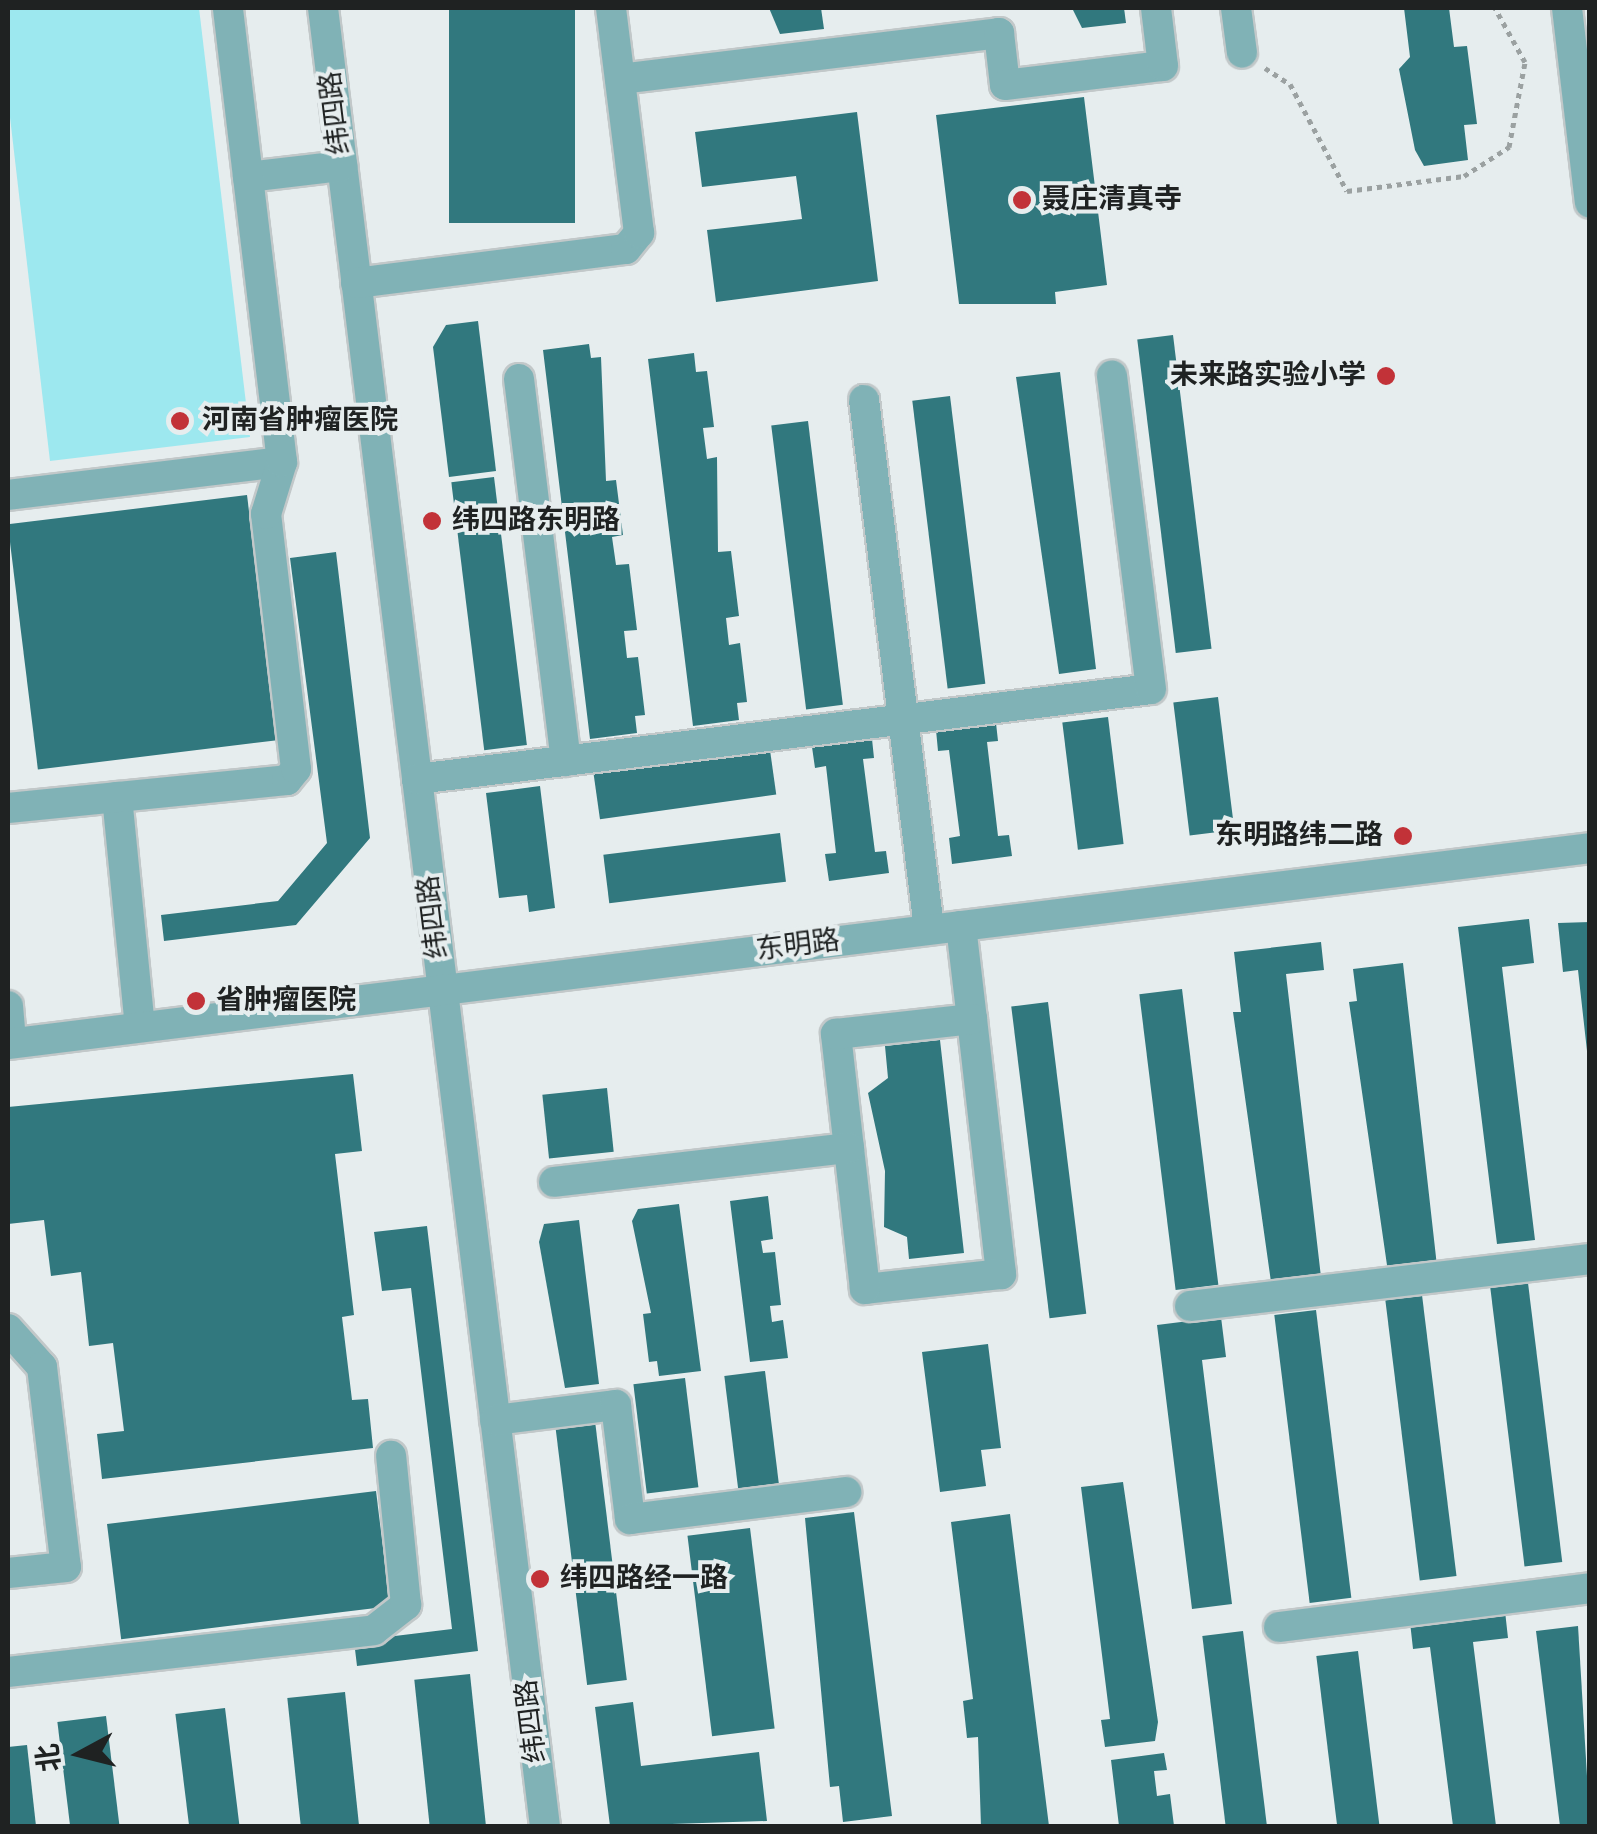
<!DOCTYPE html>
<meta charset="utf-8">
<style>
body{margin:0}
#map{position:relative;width:1597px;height:1834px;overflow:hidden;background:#e6edee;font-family:"Alegreya Sans","Noto Sans SC",sans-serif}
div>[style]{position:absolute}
.green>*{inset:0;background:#9de8ef}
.building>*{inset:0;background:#31787e;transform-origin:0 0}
.path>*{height:5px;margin-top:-2.5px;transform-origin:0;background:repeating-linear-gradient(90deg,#9ba1a1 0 5px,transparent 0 10px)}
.roads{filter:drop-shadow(2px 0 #c2c8c9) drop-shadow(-2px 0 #c2c8c9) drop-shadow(0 2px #c2c8c9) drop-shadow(0 -2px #c2c8c9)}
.minor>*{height:30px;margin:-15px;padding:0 15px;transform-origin:15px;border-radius:15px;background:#80b2b6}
.dots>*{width:28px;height:28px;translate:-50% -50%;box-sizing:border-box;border:5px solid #e6edee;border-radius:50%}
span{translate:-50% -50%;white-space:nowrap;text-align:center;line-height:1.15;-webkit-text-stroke:8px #e6edee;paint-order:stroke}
.street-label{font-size:28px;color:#1f2222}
.poi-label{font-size:28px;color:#1f2222;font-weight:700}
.left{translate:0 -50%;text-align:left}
.right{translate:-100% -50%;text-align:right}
.frame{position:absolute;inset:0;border:10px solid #1f2222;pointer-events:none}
.north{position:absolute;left:30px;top:1704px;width:100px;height:100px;-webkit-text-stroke:8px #e6edee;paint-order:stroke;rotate:263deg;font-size:28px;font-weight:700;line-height:40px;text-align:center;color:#1f2222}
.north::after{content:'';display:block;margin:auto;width:35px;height:45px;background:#1f2222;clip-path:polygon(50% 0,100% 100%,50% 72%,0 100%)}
</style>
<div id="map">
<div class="green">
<i style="clip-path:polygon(8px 8px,199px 8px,250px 437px,50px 461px,8px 100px)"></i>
</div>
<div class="building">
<i style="left:449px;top:8px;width:126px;height:215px"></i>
<i style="clip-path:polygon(769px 8px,821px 8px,824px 29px,780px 34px)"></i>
<i style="clip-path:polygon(1072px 8px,1124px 8px,1126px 23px,1082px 28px)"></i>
<i style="clip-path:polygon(1404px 8px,1449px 8px,1454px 47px,1467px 46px,1477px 124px,1464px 125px,1468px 160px,1424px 166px,1415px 150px,1399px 69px,1410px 57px)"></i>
<i style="clip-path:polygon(1084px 97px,1107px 285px,1055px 292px,1056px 304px,959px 304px,936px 115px)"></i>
<i style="clip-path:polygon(857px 112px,878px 281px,716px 302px,707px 230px,802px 219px,796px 176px,702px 187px,695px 132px)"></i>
<i style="clip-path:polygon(478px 321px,496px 471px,449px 477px,433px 347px,446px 325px)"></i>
<i style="left:1173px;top:335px;width:316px;height:36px;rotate:83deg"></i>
<i style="clip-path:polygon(589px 344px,591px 358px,601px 357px,606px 481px,616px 480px,623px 535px,612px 537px,616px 565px,629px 564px,637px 630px,624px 631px,627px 658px,638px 657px,645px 715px,635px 716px,637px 733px,590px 739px,543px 350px)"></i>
<i style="clip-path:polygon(694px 353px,696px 372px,707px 371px,714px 427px,703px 428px,707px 459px,717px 457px,718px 552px,731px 551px,739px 616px,726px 618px,729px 645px,740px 643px,747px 702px,737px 703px,739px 720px,693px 726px,648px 359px)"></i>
<i style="clip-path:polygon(1060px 372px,1096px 669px,1059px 674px,1016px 377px)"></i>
<i style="left:950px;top:396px;width:290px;height:38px;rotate:83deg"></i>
<i style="left:808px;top:421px;width:286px;height:37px;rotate:83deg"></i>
<i style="left:494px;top:477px;width:270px;height:43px;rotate:83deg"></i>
<i style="left:247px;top:495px;width:247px;height:241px;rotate:83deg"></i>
<i style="clip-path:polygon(336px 552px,370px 838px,296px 925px,164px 941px,161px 915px,278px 901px,327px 843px,290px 558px)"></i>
<i style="left:1218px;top:697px;width:134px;height:45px;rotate:83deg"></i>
<i style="left:1108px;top:717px;width:128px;height:46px;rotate:83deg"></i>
<i style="clip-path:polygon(996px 723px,998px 741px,987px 742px,998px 836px,1009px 835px,1012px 856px,952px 864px,949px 838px,960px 836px,949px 750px,938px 751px,936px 730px)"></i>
<i style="clip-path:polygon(872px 739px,874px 758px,863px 759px,875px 852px,886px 851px,889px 873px,829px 881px,825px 854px,836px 853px,826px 766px,815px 768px,812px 747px)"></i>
<i style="left:769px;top:743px;width:52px;height:178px;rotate:82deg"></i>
<i style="clip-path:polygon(540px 786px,555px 908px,529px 912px,527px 895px,499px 898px,486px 793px)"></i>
<i style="left:780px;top:833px;width:49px;height:178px;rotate:83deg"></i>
<i style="clip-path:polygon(1529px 919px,1534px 963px,1502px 967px,1535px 1240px,1497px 1244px,1458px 927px)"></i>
<i style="clip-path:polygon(1590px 922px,1590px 1051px,1587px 1051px,1578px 970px,1563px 972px,1558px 923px)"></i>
<i style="clip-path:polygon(1321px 942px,1324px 970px,1286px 974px,1321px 1277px,1271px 1282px,1233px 1012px,1241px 1012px,1234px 952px)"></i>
<i style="clip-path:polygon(1403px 963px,1437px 1266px,1388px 1272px,1349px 1002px,1357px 1001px,1353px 969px)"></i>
<i style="left:1182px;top:989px;width:298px;height:43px;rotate:83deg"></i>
<i style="left:1048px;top:1002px;width:314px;height:37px;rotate:83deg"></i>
<i style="clip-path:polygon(940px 1040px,964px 1253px,909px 1259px,907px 1237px,884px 1227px,885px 1171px,868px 1093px,888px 1078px,885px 1046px)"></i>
<i style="clip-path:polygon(353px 1074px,362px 1151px,335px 1154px,354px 1315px,342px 1317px,352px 1400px,368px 1399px,373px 1448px,102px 1479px,97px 1434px,124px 1431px,113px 1343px,89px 1346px,81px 1272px,51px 1276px,44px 1220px,8px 1224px,8px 1107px)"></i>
<i style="left:607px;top:1088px;width:64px;height:65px;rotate:84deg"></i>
<i style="clip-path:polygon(768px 1196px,773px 1239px,761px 1241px,763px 1253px,775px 1252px,781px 1305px,770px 1306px,772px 1322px,783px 1320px,788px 1358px,750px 1362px,730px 1201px)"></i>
<i style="clip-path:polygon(679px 1204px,701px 1371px,659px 1376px,657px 1361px,649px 1362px,643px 1314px,651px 1313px,632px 1221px,638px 1209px)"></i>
<i style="clip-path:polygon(579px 1220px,599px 1384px,565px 1388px,539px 1242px,544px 1224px)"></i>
<i style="clip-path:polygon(427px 1226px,478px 1651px,357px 1666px,354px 1641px,452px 1629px,411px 1288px,382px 1291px,374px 1232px)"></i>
<i style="left:1528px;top:1283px;width:281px;height:38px;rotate:83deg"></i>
<i style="left:1422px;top:1295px;width:283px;height:37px;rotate:83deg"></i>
<i style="left:1316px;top:1310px;width:290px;height:42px;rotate:83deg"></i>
<i style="clip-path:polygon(1221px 1317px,1226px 1357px,1202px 1360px,1232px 1604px,1192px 1609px,1157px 1325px)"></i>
<i style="clip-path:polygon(988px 1344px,1001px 1448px,981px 1450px,986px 1486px,940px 1492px,922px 1352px)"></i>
<i style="left:765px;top:1371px;width:124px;height:41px;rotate:83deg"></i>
<i style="left:685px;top:1378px;width:110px;height:52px;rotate:83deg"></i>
<i style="left:595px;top:1421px;width:261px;height:40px;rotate:83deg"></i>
<i style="clip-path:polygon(1123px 1482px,1158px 1722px,1155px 1741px,1105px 1747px,1101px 1720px,1110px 1719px,1081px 1487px)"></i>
<i style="left:376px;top:1491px;width:116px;height:271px;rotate:83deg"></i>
<i style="clip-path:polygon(854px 1512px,892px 1816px,843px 1822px,839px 1786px,830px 1787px,805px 1518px)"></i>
<i style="clip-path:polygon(1010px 1514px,1030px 1675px,1049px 1826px,981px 1826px,978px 1737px,967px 1738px,963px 1701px,973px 1699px,951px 1522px)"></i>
<i style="left:750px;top:1528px;width:202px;height:63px;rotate:83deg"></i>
<i style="clip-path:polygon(1505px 1611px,1508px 1638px,1473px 1642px,1496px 1826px,1453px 1826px,1430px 1647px,1413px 1649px,1410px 1622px)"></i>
<i style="clip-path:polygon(1578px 1626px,1590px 1826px,1560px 1826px,1536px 1631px)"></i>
<i style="left:1243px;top:1631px;width:196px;height:41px;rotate:83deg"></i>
<i style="left:1358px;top:1651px;width:176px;height:42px;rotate:83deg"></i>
<i style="left:470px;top:1674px;width:153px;height:56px;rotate:84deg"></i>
<i style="left:345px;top:1692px;width:135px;height:58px;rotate:84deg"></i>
<i style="clip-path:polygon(633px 1702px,641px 1766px,759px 1752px,767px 1821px,610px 1826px,595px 1707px)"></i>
<i style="left:225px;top:1708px;width:119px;height:50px;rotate:83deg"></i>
<i style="left:106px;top:1716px;width:111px;height:49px;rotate:83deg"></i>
<i style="clip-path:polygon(27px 1745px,36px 1826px,8px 1826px,8px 1747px)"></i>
<i style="clip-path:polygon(1164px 1753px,1167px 1770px,1154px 1771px,1157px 1796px,1170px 1794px,1174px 1826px,1119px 1826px,1111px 1760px)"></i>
</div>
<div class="path">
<i style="left:1265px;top:68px;width:30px;rotate:33deg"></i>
<i style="left:1290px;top:84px;width:121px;rotate:62deg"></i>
<i style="left:1347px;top:191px;width:118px;rotate:-7.3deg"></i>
<i style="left:1464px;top:176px;width:54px;rotate:-32.8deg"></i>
<i style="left:1509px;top:147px;width:86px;rotate:-79.3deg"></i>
<i style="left:1525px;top:62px;width:62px;rotate:-119.1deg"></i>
</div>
<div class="roads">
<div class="minor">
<i style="left:323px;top:8px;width:1832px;rotate:83.04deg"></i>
<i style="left:1236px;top:8px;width:45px;rotate:82.4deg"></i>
<i style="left:1567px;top:8px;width:196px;rotate:83.3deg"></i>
<i style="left:620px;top:79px;width:382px;rotate:-6.9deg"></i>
<i style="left:999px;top:33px;width:52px;rotate:83.4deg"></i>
<i style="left:1005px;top:85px;width:159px;rotate:-6.9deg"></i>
<i style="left:1163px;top:66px;width:58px;rotate:-96.9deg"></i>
<i style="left:248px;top:177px;width:95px;rotate:-6.7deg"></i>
<i style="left:356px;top:283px;width:272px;rotate:-7.2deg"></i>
<i style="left:626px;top:249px;width:21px;rotate:-51deg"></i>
<i style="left:639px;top:233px;width:227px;rotate:-97.1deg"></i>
<i style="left:519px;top:379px;width:385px;rotate:83deg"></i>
<i style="left:864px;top:400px;width:533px;rotate:82.99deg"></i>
<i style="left:8px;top:495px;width:276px;rotate:-6.9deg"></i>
<i style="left:417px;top:779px;width:739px;rotate:-6.99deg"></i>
<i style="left:1151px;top:689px;width:316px;rotate:-97.1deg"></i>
<i style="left:117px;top:797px;width:231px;rotate:84.3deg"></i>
<i style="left:8px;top:808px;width:280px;rotate:-5.7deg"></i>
<i style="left:287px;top:780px;width:14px;rotate:-51deg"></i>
<i style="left:296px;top:769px;width:257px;rotate:-96.7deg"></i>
<i style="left:266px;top:514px;width:54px;rotate:-72.9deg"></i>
<i style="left:282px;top:462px;width:457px;rotate:-96.8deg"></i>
<i style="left:961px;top:926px;width:94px;rotate:83.3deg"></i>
<i style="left:8px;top:1006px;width:37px;rotate:85deg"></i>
<i style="left:972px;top:1019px;width:257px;rotate:83.5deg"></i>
<i style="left:1001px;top:1274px;width:137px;rotate:173.7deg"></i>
<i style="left:865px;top:1289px;width:257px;rotate:-96.5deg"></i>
<i style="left:836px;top:1034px;width:137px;rotate:-6.3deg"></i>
<i style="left:8px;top:1044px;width:1594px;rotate:-7.06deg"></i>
<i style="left:554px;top:1182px;width:297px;rotate:-6.6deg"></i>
<i style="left:1190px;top:1306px;width:403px;rotate:-6.7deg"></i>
<i style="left:8px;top:1329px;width:51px;rotate:48.2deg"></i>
<i style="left:42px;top:1367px;width:201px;rotate:83.2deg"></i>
<i style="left:66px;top:1567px;width:58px;rotate:174.1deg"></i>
<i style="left:495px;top:1420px;width:122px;rotate:-7.1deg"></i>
<i style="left:616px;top:1405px;width:115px;rotate:83deg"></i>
<i style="left:630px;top:1519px;width:218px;rotate:-7.1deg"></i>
<i style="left:1279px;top:1627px;width:313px;rotate:-7.1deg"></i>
<i style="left:8px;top:1672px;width:368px;rotate:-6.5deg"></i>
<i style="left:374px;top:1630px;width:41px;rotate:-38deg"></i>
<i style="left:406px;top:1605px;width:150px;rotate:-95.7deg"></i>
</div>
</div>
<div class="dots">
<i style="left:1022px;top:200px;background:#c23238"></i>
<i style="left:1386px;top:376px;background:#c23238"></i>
<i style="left:180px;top:421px;background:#c23238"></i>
<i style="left:432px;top:521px;background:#c23238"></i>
<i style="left:1403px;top:836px;background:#c23238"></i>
<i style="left:196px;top:1001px;background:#c23238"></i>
<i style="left:540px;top:1579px;background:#c23238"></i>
</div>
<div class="street-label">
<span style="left:336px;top:113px;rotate:-97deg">纬四路</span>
<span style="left:434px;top:917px;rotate:-97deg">纬四路</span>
<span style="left:798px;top:946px;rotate:-7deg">东明路</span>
<span style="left:532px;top:1721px;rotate:-97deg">纬四路</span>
</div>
<div class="poi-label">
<span class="left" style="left:1042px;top:200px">聂庄清真寺</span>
<span class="right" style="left:1366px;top:376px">未来路实验小学</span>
<span class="left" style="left:202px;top:421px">河南省肿瘤医院</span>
<span class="left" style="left:452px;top:521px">纬四路东明路</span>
<span class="right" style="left:1383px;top:836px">东明路纬二路</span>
<span class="left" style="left:216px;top:1001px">省肿瘤医院</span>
<span class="left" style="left:560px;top:1579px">纬四路经一路</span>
</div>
<div class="frame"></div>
<div class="north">北</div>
</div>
